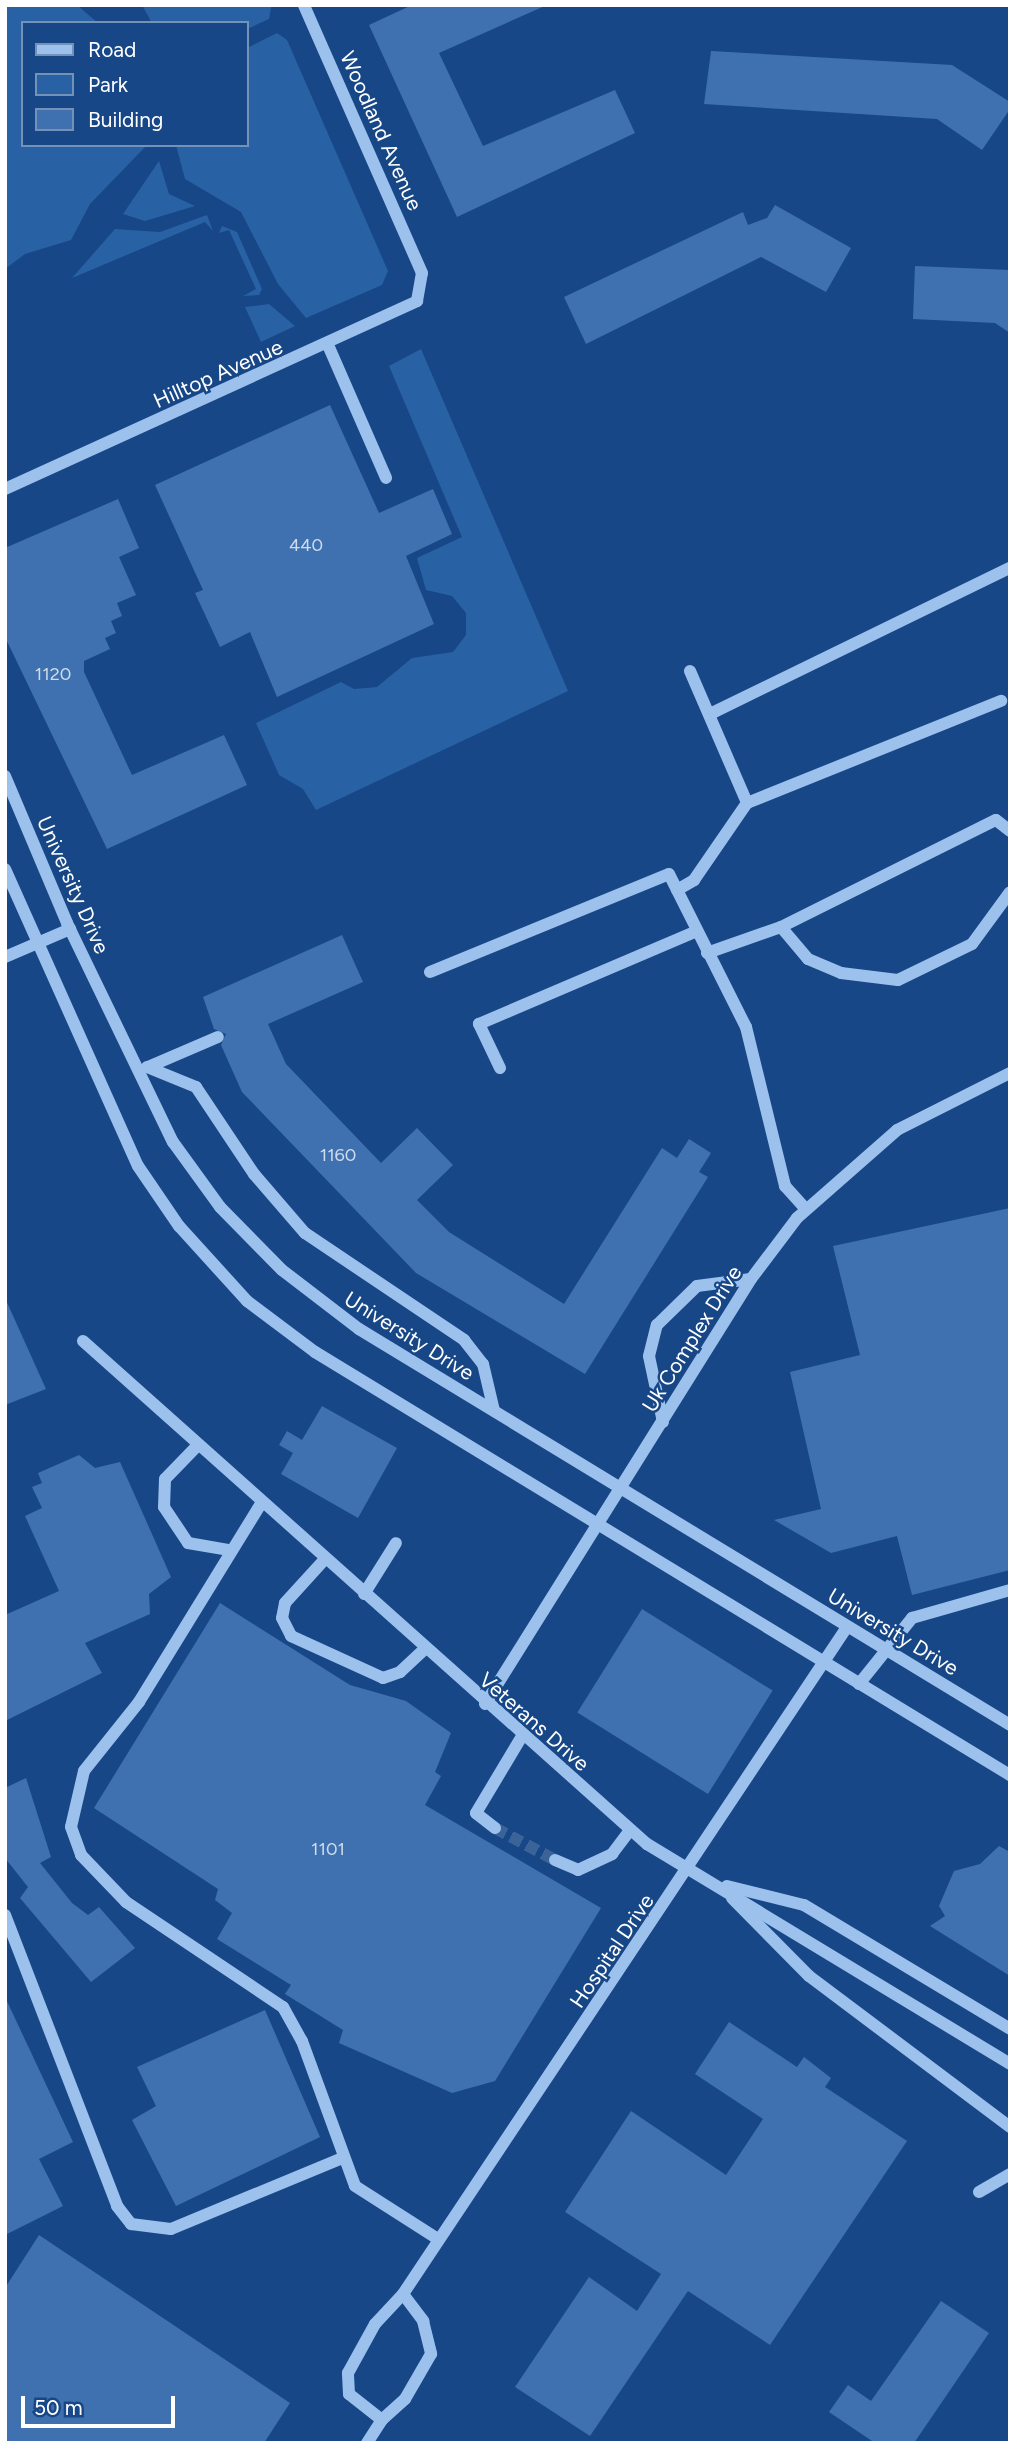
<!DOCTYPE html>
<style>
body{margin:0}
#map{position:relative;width:1015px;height:2448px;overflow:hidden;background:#174786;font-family:Figtree,sans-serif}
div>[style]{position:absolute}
.green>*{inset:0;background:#2961a5}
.building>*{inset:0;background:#3f71b0;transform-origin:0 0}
.minor-tunnel>*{height:12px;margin-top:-6px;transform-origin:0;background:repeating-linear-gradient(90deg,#3a6398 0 12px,transparent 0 18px)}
.minor>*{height:12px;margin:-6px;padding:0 6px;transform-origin:6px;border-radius:6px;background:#9dc1ed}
span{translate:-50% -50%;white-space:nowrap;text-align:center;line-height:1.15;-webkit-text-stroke:5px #174786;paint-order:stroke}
.number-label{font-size:18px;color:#cfdceb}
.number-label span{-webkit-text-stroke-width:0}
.street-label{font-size:21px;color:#fff}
.frame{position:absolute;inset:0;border:7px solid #fff;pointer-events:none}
.legend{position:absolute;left:21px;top:21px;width:228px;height:126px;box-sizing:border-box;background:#174786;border:2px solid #7491b6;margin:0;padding:9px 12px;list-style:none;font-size:21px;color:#fff}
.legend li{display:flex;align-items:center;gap:14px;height:35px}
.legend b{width:35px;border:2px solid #7491b6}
.scale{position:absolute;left:21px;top:2396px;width:154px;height:32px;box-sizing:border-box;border:4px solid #fff;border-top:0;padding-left:9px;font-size:21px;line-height:24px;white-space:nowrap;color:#fff;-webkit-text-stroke:5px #174786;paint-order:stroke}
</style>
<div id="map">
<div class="green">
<i style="clip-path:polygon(5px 5px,77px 5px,98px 23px,23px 23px,23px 145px,147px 145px,90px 204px,71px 240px,25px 254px,5px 269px)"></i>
<i style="clip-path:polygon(142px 5px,271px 5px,271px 8px,269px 19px,247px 29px,247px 23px,152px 23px)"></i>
<i style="clip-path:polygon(277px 33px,287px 40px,388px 271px,382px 285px,306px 318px,278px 284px,241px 212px,185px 179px,176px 145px,247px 145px,247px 48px)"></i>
<i style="clip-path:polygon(159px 161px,169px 194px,195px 206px,145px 221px,123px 214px)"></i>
<i style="clip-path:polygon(207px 215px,213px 231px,205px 222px,72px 278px,115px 229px,160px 232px)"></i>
<i style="clip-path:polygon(222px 226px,237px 232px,262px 289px,259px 295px,243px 296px,256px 289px,229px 230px,219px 233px)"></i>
<i style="clip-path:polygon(269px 304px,295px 326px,261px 342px,245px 307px)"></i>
<i style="clip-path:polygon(421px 349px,568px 691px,316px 810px,303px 789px,279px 775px,256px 723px,341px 682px,354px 689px,377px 687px,412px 658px,453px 652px,466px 635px,466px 613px,452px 596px,426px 590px,417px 558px,462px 537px,389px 366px)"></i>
</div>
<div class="building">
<i style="clip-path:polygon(412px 5px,547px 5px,439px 53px,483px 146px,615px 90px,635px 133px,457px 217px,369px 25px)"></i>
<i style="clip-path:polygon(711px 51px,952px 65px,1010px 102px,1010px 109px,982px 150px,937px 119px,704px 104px)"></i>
<i style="clip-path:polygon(775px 205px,851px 248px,826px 292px,761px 257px,586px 344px,564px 297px,743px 212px,748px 225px,767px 218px)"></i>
<i style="clip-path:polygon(915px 266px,1010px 270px,1010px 333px,995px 323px,913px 319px)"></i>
<i style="clip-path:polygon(330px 405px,379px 513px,433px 489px,452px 534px,406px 556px,434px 624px,277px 697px,250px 632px,220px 647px,195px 593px,203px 590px,155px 485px)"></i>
<i style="clip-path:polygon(118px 499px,139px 548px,119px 557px,136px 595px,117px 603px,122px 616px,111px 621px,116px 633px,105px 638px,110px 649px,84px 661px,84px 672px,132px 775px,224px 735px,247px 785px,107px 849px,5px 637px,5px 548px)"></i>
<i style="clip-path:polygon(342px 935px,363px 982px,268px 1024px,286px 1064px,381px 1163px,417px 1128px,453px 1165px,417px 1200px,449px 1232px,564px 1304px,662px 1148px,677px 1158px,689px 1139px,711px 1153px,699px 1172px,708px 1177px,585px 1374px,416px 1273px,242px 1092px,221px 1045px,226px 1034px,214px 1029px,203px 997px)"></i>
<i style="clip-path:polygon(1010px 1208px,1010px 1570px,912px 1595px,897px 1536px,831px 1553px,774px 1520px,821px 1509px,790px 1372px,860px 1355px,833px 1246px)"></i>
<i style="clip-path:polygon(5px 1298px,46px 1389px,5px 1405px)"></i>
<i style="clip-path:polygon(322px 1406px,397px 1448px,358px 1518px,281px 1474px,293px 1453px,279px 1445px,287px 1431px,302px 1440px)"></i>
<i style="clip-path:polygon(79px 1455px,95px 1468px,120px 1462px,171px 1577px,149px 1594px,150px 1614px,85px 1643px,102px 1673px,5px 1721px,5px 1615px,59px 1591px,25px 1516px,42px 1508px,32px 1487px,42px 1483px,38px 1473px)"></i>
<i style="clip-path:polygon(220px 1603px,350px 1685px,406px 1701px,451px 1733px,435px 1772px,441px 1776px,425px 1805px,601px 1908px,495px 2081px,452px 2093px,339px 2043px,343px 2030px,285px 1994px,291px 1985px,217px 1939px,232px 1913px,215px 1900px,218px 1889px,94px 1808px)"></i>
<i style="left:642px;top:1609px;width:154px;height:122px;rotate:32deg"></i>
<i style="clip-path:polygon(26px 1778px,51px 1857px,40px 1863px,72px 1903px,88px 1915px,99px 1907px,135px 1948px,91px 1982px,20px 1898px,28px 1887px,5px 1858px,5px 1788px)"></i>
<i style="clip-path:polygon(999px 1846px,1010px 1852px,1010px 1976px,930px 1926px,945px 1916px,939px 1906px,954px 1871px,980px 1864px)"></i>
<i style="clip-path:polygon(5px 1997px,73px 2142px,39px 2159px,63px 2206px,5px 2235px)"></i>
<i style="clip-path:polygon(265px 2010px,320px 2137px,176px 2206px,132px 2120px,156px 2106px,137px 2067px)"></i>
<i style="clip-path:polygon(729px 2022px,797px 2067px,804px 2057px,831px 2078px,825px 2087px,907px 2141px,770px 2345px,688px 2291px,590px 2436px,515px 2387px,589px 2277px,637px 2311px,661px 2274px,565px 2212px,631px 2111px,726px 2175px,763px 2119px,695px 2074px)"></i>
<i style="clip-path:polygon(39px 2235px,290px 2403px,264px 2443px,5px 2443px,5px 2288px)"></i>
<i style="clip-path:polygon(941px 2301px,989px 2333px,914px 2443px,875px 2443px,829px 2412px,848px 2385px,871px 2401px)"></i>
</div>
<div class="minor-tunnel">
<i style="left:495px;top:1828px;width:68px;rotate:28.1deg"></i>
</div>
<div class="minor">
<i style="left:328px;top:345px;width:145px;rotate:66.4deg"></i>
<i style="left:5px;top:489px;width:453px;rotate:-24.5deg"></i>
<i style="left:417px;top:301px;width:28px;rotate:-80deg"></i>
<i style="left:422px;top:273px;width:293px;rotate:-113.8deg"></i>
<i style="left:690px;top:671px;width:144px;rotate:66.6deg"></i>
<i style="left:747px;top:803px;width:274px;rotate:-21.9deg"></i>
<i style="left:710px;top:714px;width:334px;rotate:-26deg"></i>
<i style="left:5px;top:776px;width:160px;rotate:67.1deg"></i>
<i style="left:67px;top:923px;width:243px;rotate:64.2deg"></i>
<i style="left:173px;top:1142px;width:80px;rotate:54.1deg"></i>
<i style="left:220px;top:1207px;width:88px;rotate:45.5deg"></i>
<i style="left:282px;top:1270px;width:97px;rotate:37.5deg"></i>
<i style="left:359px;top:1329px;width:762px;rotate:31.31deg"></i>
<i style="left:5px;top:869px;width:325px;rotate:65.9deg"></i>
<i style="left:138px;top:1166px;width:73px;rotate:55.7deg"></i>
<i style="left:179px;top:1226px;width:101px;rotate:47.8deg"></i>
<i style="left:247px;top:1301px;width:85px;rotate:36.9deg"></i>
<i style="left:315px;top:1352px;width:814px;rotate:31.33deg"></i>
<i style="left:677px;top:890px;width:20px;rotate:-30deg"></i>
<i style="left:694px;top:880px;width:93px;rotate:-55.5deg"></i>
<i style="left:781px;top:927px;width:42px;rotate:49.8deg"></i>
<i style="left:808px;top:959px;width:36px;rotate:23deg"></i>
<i style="left:841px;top:973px;width:57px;rotate:7deg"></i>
<i style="left:898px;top:980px;width:82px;rotate:-25.9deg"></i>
<i style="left:972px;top:944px;width:64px;rotate:-53.8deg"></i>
<i style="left:707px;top:953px;width:78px;rotate:-19.4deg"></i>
<i style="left:781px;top:927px;width:240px;rotate:-26.5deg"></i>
<i style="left:996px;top:820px;width:18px;rotate:38deg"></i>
<i style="left:5px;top:957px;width:71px;rotate:-23.3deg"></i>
<i style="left:430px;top:972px;width:258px;rotate:-22.3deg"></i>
<i style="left:669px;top:874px;width:171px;rotate:63.3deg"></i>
<i style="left:746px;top:1027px;width:164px;rotate:76.2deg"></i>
<i style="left:785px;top:1186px;width:31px;rotate:48deg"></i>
<i style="left:147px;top:1067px;width:53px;rotate:22.2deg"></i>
<i style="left:196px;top:1087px;width:105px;rotate:56.3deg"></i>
<i style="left:254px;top:1174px;width:78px;rotate:49.2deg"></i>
<i style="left:305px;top:1233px;width:192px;rotate:33.9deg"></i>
<i style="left:464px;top:1340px;width:31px;rotate:52deg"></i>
<i style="left:483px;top:1364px;width:48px;rotate:76.8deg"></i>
<i style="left:148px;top:1067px;width:76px;rotate:-23.2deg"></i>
<i style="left:500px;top:1068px;width:49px;rotate:-115.5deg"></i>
<i style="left:479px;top:1024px;width:237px;rotate:-23.1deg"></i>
<i style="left:83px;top:1341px;width:756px;rotate:41.73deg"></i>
<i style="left:647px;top:1844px;width:424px;rotate:31.2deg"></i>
<i style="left:663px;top:1422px;width:67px;rotate:-102deg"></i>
<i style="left:649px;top:1356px;width:32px;rotate:-76deg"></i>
<i style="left:657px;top:1325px;width:56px;rotate:-44.3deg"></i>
<i style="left:697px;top:1286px;width:54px;rotate:-7.4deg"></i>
<i style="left:198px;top:1445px;width:47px;rotate:134.1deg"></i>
<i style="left:165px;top:1479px;width:28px;rotate:92deg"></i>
<i style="left:164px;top:1507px;width:43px;rotate:56.3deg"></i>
<i style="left:188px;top:1543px;width:42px;rotate:9.7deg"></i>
<i style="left:262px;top:1502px;width:235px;rotate:121.6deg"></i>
<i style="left:139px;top:1702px;width:88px;rotate:128.6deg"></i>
<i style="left:84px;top:1771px;width:57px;rotate:103.1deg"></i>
<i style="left:71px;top:1827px;width:30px;rotate:70deg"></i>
<i style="left:81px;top:1855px;width:65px;rotate:46.2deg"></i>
<i style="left:126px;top:1902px;width:189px;rotate:33.8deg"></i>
<i style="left:283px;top:2007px;width:39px;rotate:61deg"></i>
<i style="left:302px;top:2041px;width:154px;rotate:69.9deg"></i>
<i style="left:355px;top:2186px;width:98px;rotate:32.6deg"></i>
<i style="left:325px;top:1559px;width:59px;rotate:132.3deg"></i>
<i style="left:285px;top:1603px;width:15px;rotate:101deg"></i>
<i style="left:282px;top:1618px;width:20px;rotate:63deg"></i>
<i style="left:291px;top:1636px;width:101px;rotate:24.5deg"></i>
<i style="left:383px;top:1678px;width:18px;rotate:-19deg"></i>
<i style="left:400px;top:1672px;width:33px;rotate:-43deg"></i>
<i style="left:364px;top:1594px;width:60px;rotate:-57.9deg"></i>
<i style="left:859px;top:1684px;width:85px;rotate:-51.2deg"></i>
<i style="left:912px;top:1618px;width:102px;rotate:-15.9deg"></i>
<i style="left:485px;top:1704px;width:501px;rotate:-57.96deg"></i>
<i style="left:751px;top:1279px;width:76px;rotate:-53deg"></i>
<i style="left:797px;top:1218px;width:133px;rotate:-41.3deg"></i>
<i style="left:897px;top:1130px;width:127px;rotate:-26.8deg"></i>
<i style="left:495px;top:1828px;width:24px;rotate:-142deg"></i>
<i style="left:476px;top:1813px;width:90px;rotate:-59.1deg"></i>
<i style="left:555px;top:1860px;width:25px;rotate:23deg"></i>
<i style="left:578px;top:1870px;width:38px;rotate:-25deg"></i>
<i style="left:612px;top:1854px;width:30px;rotate:-53deg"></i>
<i style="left:727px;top:1886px;width:79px;rotate:13.9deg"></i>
<i style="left:804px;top:1905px;width:240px;rotate:31deg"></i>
<i style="left:732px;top:1898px;width:110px;rotate:45.4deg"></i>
<i style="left:809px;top:1976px;width:251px;rotate:36.9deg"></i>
<i style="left:5px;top:1915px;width:312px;rotate:68.9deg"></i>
<i style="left:117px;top:2206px;width:23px;rotate:52deg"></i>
<i style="left:131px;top:2224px;width:40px;rotate:7.1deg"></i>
<i style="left:171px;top:2229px;width:185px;rotate:-22.5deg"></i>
<i style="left:979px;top:2192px;width:36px;rotate:-30deg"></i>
<i style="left:403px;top:2294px;width:801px;rotate:-56.35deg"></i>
<i style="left:403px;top:2294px;width:34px;rotate:53deg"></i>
<i style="left:423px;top:2321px;width:34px;rotate:76deg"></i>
<i style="left:431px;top:2354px;width:52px;rotate:120deg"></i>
<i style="left:405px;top:2399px;width:31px;rotate:138deg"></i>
<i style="left:382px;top:2420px;width:42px;rotate:-141.8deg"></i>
<i style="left:349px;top:2394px;width:21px;rotate:-93deg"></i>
<i style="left:348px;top:2373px;width:56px;rotate:-61.1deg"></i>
<i style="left:375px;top:2324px;width:41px;rotate:-47deg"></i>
<i style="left:367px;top:2443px;width:27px;rotate:-57deg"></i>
</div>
<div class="number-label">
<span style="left:306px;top:545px">440</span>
<span style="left:53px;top:674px">1120</span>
<span style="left:338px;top:1155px">1160</span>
<span style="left:328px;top:1849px">1101</span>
</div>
<div class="street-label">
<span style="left:381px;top:131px;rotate:66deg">Woodland Avenue</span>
<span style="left:218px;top:374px;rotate:-24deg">Hilltop Avenue</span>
<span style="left:73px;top:885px;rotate:66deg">University Drive</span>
<span style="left:409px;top:1336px;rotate:32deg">University Drive</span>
<span style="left:692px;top:1339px;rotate:-58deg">Uk Complex Drive</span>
<span style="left:893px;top:1632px;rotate:31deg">University Drive</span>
<span style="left:534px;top:1722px;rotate:41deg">Veterans Drive</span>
<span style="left:612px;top:1951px;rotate:-56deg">Hospital Drive</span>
</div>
<div class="frame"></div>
<ul class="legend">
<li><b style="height:9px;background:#9dc1ed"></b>Road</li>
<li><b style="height:19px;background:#2961a5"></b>Park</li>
<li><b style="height:19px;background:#3f71b0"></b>Building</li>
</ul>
<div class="scale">50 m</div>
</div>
